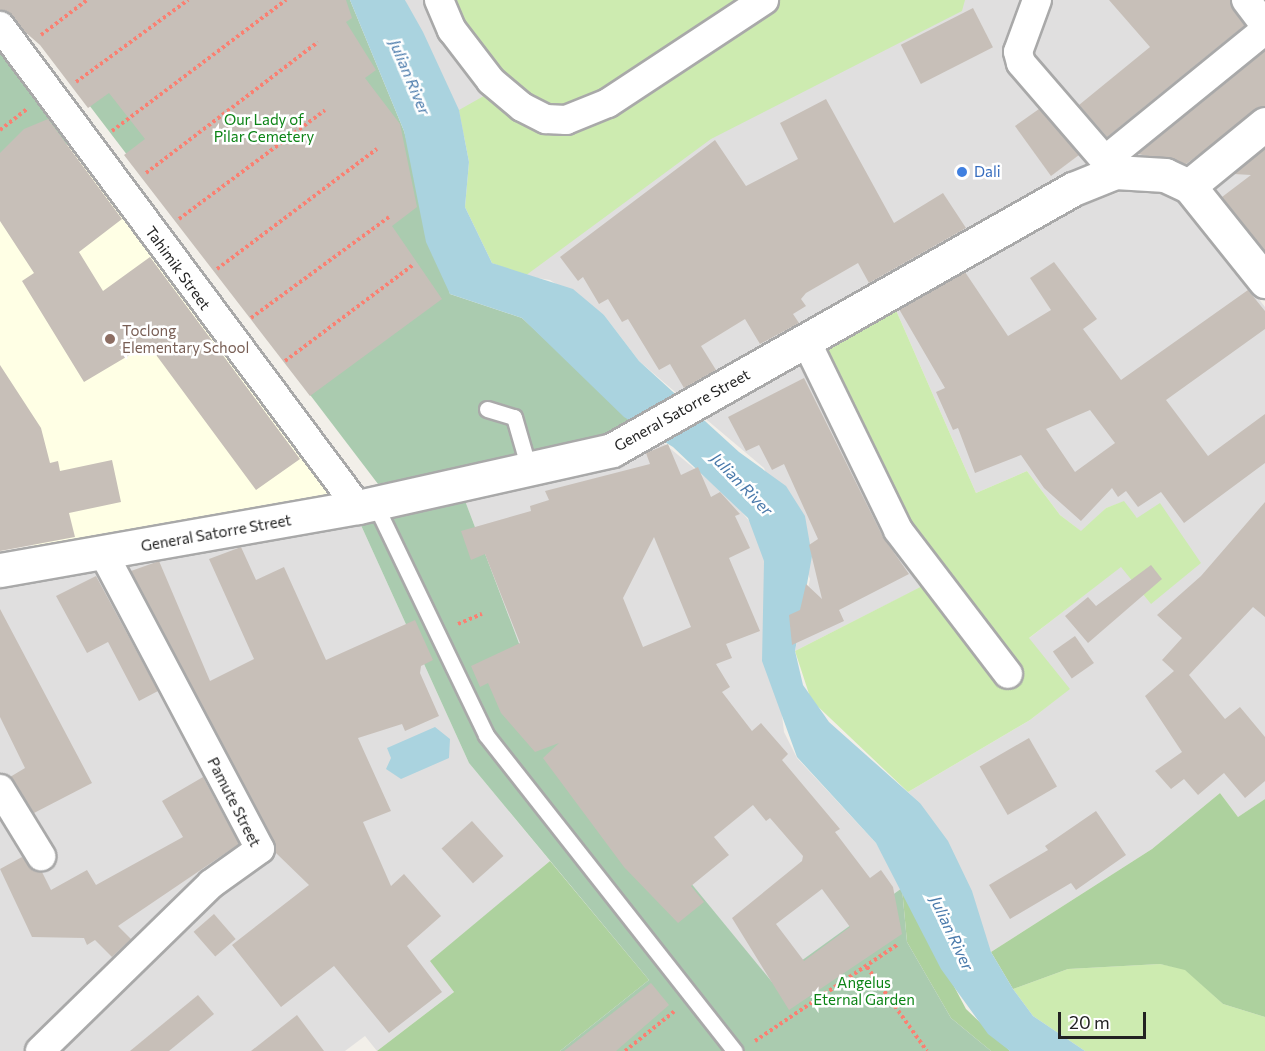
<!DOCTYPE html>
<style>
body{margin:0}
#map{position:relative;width:1265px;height:1051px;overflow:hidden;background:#f2efe9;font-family:Commissioner,sans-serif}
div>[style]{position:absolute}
.residential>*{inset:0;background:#e0dfdf}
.education>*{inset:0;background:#ffffe5}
.grass>*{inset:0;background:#cdebb0}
.forest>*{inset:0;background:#add19e}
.cemetery>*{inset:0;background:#aacbaf}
.water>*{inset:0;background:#aad3df}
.building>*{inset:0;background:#c7bfb8;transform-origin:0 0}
.path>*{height:4px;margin-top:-2px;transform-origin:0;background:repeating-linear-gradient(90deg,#fa8072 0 3px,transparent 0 6px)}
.roads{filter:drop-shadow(2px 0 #a9a9a9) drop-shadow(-2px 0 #a9a9a9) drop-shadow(0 2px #a9a9a9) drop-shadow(0 -2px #a9a9a9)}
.service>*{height:15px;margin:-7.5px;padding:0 7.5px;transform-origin:7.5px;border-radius:7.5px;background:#fff}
.minor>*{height:28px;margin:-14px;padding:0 14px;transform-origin:14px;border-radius:14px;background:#fff}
.tertiary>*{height:33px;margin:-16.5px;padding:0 16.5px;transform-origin:16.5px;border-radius:16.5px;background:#fff}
.dots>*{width:16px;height:16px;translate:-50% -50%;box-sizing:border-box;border:3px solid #fff;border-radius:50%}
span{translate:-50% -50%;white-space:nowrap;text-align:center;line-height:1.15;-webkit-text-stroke:5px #fff;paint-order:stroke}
.park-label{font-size:15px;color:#0c8416}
.shop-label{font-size:15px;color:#366cbe}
.left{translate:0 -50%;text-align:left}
.street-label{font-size:15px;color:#222}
.education-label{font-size:15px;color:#785e54}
.water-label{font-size:16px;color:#4a7aab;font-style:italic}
.scale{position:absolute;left:1058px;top:1012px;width:88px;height:27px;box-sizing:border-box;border:3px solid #222;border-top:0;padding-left:8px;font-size:18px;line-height:21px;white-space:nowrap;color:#222;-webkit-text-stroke:4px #fff;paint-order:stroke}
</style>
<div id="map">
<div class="residential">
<i style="clip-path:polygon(405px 0,1265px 0,1265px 106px,1189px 165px,1099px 159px,681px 397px,639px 361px,604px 315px,550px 280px,525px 276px)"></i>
<i style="clip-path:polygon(1265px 140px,1265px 260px,1215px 188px,1222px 174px)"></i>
<i style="clip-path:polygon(1133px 187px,1158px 187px,1179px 195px,1265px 307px,1265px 799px,1238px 817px,1220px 793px,1152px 849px,991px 952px,920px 803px,908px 792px,1030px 720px,1069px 689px,1028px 639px,1121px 566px,1137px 518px,1123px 502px,1106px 508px,1082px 532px,1060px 515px,1027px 471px,976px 493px,895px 308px,1047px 219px)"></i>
<i style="clip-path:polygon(833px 341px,941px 577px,795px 651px,810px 579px,764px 468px,701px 415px)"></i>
<i style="clip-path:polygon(660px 440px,731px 499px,755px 528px,762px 543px,784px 732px,797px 758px,876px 843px,902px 888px,772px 983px,540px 699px,464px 498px)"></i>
<i style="clip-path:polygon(360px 523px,469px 763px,550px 861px,431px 961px,454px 992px,377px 1051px,365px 1036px,345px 1051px,0 1051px,0 584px)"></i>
</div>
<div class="education">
<i style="clip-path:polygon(72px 140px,334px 493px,37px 553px,0 481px,0 197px)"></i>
</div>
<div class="grass">
<i style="clip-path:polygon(451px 0,747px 0,599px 94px,563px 109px,531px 103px,493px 72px)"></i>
<i style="clip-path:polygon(777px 0,965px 0,962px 11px,711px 139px,525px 276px,492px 263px,465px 207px,469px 162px,459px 110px,489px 93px,538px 126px)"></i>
<i style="clip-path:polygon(895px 308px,976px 493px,1027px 471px,1060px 515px,1081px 531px,1106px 508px,1124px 501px,1137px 518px,1160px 503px,1201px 563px,1151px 604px,1121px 567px,1029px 638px,1070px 689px,1030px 720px,908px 792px,811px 700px,795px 651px,940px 577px,918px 550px,821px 362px,825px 346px)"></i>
<i style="clip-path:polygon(1160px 964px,1185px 969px,1223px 1004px,1265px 1017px,1265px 1051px,1085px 1051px,1033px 1016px,1013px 989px,1068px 969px)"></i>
</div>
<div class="forest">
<i style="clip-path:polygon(1220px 793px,1238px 817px,1265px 799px,1265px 1017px,1223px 1004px,1185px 970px,1160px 964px,1068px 969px,1013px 989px,991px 952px,1152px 849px)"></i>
<i style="clip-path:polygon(550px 861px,649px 980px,560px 1051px,377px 1051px,454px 992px,430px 961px)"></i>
<i style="clip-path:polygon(902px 888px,966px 1009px,1010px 1051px,991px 1051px,951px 1018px,907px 942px)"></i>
</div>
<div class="cemetery">
<i style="clip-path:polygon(9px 0,350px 0,404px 131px,450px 294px,522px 318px,636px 424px,617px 434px,378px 484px)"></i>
<i style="clip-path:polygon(0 39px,72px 140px,0 197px)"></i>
<i style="clip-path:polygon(464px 498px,540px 699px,772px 982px,902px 888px,907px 942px,951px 1018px,991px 1051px,560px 1051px,649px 980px,469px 763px,360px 523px)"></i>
</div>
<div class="water">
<i style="clip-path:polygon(350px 0,405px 0,423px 32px,459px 110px,469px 162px,465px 207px,492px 263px,573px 289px,604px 315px,639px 361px,739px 452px,786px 486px,805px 516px,812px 556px,795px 651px,803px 685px,829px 722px,920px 803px,948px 841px,972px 891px,991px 952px,1013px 989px,1033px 1016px,1085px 1051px,1010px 1051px,988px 1034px,941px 969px,876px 843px,797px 757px,762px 661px,764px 561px,748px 518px,673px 447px,624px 417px,522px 318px,450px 294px,426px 242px,404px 131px)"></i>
<i style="clip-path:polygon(435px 727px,450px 739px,449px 758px,401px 779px,386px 769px,391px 758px,387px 748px)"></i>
</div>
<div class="building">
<i style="clip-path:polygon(0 0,346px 0,352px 18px,346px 22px,376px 70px,365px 78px,400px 124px,417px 207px,392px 226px,442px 299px,310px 396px,124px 155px,145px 139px,109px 93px,88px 108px,40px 45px,0 10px)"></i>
<i style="clip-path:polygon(1109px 0,1230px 0,1245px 25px,1107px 137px,1079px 105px,1150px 47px)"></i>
<i style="left:973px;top:8px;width:44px;height:81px;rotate:63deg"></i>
<i style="clip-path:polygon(1265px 51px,1265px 106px,1186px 164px,1138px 154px)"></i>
<i style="clip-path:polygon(826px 99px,894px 223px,943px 193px,966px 228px,869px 283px,858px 263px,806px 293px,801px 299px,806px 306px,793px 314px,799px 323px,760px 344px,745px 319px,701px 346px,716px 370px,684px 388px,670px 364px,659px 370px,628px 319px,622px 322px,608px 299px,599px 304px,583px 277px,578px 281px,560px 257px,715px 140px,746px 186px,798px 159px,780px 123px)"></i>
<i style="clip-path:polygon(1039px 109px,1079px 155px,1051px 176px,1015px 126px)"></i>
<i style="clip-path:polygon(48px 119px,122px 219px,79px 252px,103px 291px,150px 257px,300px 459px,256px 490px,148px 344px,84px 382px,22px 281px,34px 273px,0 221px,0 153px,24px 129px)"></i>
<i style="clip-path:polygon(1265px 148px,1265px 251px,1222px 197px,1251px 175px,1234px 174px)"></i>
<i style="clip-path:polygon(evenodd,1054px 262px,1097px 319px,1083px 329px,1121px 380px,1248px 290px,1265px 311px,1265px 329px,1166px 400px,1208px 456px,1265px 414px,1265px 463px,1184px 523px,1161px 492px,1138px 507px,1126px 491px,1118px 497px,1112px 488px,1081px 521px,1044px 488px,1021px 455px,975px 473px,958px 428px,953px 430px,936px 392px,945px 388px,899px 309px,965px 272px,1008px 336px,1051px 310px,1030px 278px,1054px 262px,1090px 410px,1115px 443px,1075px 472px,1046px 429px,1090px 410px)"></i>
<i style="clip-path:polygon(0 365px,41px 428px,50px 463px,58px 461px,60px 471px,112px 460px,121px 502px,69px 513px,75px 537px,0 551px)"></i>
<i style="clip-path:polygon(804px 378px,883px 537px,909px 574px,839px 610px,844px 621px,792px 645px,789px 615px,800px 610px,806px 584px,822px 599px,809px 545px,818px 539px,784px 464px,772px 470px,759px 445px,746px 451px,728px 417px)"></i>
<i style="clip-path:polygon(evenodd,668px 444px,681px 475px,698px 467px,711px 497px,720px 492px,740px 514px,735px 516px,750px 548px,729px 558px,760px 631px,726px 644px,732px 658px,716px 664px,730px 687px,722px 692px,752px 731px,761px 723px,788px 754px,782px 760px,840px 829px,835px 832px,870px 878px,881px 870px,893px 887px,902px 934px,789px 1010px,732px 918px,802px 861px,803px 856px,770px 818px,766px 821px,753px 805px,714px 837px,729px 855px,691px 886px,704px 902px,678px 923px,624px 867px,543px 758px,559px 743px,535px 752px,501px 713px,488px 683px,480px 687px,471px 666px,520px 643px,485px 554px,471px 560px,461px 531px,531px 511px,530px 506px,549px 500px,545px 491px,650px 464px,646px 453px,668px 444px,654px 537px,691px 627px,643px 647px,623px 598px,654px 537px,668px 444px,822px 889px,850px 927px,804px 961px,776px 924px,822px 889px)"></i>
<i style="clip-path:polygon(1265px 502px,1265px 617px,1253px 607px,1189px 675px,1225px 719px,1240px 707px,1265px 737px,1265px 781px,1245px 798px,1224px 773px,1198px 795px,1184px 779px,1171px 789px,1155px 771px,1182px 752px,1145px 696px,1174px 671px,1162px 660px,1182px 638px,1157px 615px,1201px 576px)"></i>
<i style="clip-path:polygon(241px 547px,256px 580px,284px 567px,326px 660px,415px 620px,433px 660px,421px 666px,420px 673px,439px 716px,405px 731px,402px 724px,358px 738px,391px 811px,363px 822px,391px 886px,404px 874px,441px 916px,407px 946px,442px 992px,389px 1033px,334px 966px,281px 1007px,232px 945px,309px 885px,276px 853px,131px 571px,159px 561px,210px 681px,254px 659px,209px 559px)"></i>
<i style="clip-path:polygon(1151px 565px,1162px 579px,1088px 643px,1065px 616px,1088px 597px,1096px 606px)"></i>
<i style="clip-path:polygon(96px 576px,158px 691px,139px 701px,108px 642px,87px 653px,56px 596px)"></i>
<i style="clip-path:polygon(0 609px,92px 783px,34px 813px,10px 777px,25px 768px,0 717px)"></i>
<i style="left:1075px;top:636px;width:33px;height:27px;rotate:55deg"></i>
<i style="left:1029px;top:738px;width:56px;height:57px;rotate:60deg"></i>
<i style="clip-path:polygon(203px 777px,239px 844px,118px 926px,131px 939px,112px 957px,95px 940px,87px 945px,84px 938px,32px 937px,0 869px,22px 857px,42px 872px,51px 890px,87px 870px,96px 885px,183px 837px,162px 801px)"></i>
<i style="clip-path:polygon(1096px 811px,1126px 855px,1076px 890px,1071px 883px,1010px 919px,989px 885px,1048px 850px,1045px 846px)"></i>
<i style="left:472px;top:821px;width:47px;height:41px;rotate:48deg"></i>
<i style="left:214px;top:914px;width:33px;height:27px;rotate:49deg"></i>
<i style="clip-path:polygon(651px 983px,669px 1005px,616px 1051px,564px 1051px)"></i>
<i style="clip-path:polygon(198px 995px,214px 1014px,169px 1051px,130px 1051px)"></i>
<i style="clip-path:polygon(297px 1015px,324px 1051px,251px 1051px)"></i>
</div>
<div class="path">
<i style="left:41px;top:35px;width:58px;rotate:-37.3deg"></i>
<i style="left:76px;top:82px;width:139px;rotate:-36.2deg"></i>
<i style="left:0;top:130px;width:34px;rotate:-38deg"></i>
<i style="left:112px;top:131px;width:218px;rotate:-37deg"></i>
<i style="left:146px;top:173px;width:216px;rotate:-37.3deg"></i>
<i style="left:179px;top:219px;width:182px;rotate:-36.7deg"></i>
<i style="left:217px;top:269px;width:200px;rotate:-36.9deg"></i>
<i style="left:251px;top:318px;width:171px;rotate:-36.2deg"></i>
<i style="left:285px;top:361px;width:161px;rotate:-36.9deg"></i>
<i style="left:458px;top:624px;width:26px;rotate:-23deg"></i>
<i style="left:867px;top:967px;width:103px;rotate:54.5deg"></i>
<i style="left:755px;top:1041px;width:173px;rotate:-34.1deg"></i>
<i style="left:625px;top:1051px;width:65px;rotate:-38.8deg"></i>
</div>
<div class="roads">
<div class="service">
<i style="left:487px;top:409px;width:28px;rotate:17deg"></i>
<i style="left:514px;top:417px;width:54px;rotate:73.9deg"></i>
<i style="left:375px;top:504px;width:256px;rotate:64.3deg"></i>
<i style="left:486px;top:735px;width:402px;rotate:51.8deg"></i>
</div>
<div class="minor">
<i style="left:439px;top:0;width:33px;rotate:67deg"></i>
<i style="left:452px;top:30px;width:64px;rotate:52.6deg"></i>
<i style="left:491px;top:81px;width:40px;rotate:40deg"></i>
<i style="left:522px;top:107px;width:27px;rotate:27deg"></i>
<i style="left:546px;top:119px;width:20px;rotate:3deg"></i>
<i style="left:566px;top:120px;width:45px;rotate:-22deg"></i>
<i style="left:608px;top:103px;width:187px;rotate:-33.4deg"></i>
<i style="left:1037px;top:0;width:55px;rotate:110.1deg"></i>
<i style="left:1018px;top:52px;width:11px;rotate:75deg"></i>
<i style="left:1021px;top:63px;width:144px;rotate:49.2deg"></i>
<i style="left:1246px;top:0;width:31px;rotate:53deg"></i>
<i style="left:0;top:26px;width:600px;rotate:53.34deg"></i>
<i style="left:1105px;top:160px;width:206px;rotate:-39.1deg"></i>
<i style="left:806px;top:341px;width:210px;rotate:64deg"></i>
<i style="left:898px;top:530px;width:181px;rotate:52.6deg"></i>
<i style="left:0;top:789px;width:79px;rotate:58.5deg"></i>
<i style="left:40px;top:1051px;width:239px;rotate:-44.3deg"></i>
<i style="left:211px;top:884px;width:60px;rotate:-35.5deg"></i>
<i style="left:260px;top:849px;width:335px;rotate:-117.9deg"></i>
</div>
<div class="tertiary">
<i style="left:1189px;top:186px;width:122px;rotate:51.3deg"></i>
<i style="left:0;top:570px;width:364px;rotate:-10deg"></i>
<i style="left:358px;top:507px;width:260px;rotate:-12.6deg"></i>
<i style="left:612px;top:450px;width:530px;rotate:-29.52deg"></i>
<i style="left:1073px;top:189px;width:45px;rotate:-22deg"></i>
<i style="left:1115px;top:172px;width:50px;rotate:3.4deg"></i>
<i style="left:1165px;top:175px;width:26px;rotate:25deg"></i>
<i style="left:1189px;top:186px;width:98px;rotate:-39.2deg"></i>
</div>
</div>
<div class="dots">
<i style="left:962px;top:172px;background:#3f7fe0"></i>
<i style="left:110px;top:339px;background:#8d6e63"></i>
</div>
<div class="park-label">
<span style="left:264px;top:128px">Our Lady of<br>Pilar Cemetery</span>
<span style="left:864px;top:991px">Angelus<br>Eternal Garden</span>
</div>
<div class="shop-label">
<span class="left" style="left:974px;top:172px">Dali</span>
</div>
<div class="street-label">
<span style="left:178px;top:268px;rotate:54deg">Tahimik Street</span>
<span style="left:682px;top:410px;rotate:-29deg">General Satorre Street</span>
<span style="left:216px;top:533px;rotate:-10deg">General Satorre Street</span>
<span style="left:234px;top:802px;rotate:63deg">Pamute Street</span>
</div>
<div class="education-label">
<span class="left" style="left:122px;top:339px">Toclong<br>Elementary School</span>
</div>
<div class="water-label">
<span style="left:410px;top:77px;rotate:67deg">Julian River</span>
<span style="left:742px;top:484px;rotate:46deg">Julian River</span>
<span style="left:952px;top:933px;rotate:65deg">Julian River</span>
</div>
<div class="scale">20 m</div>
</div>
